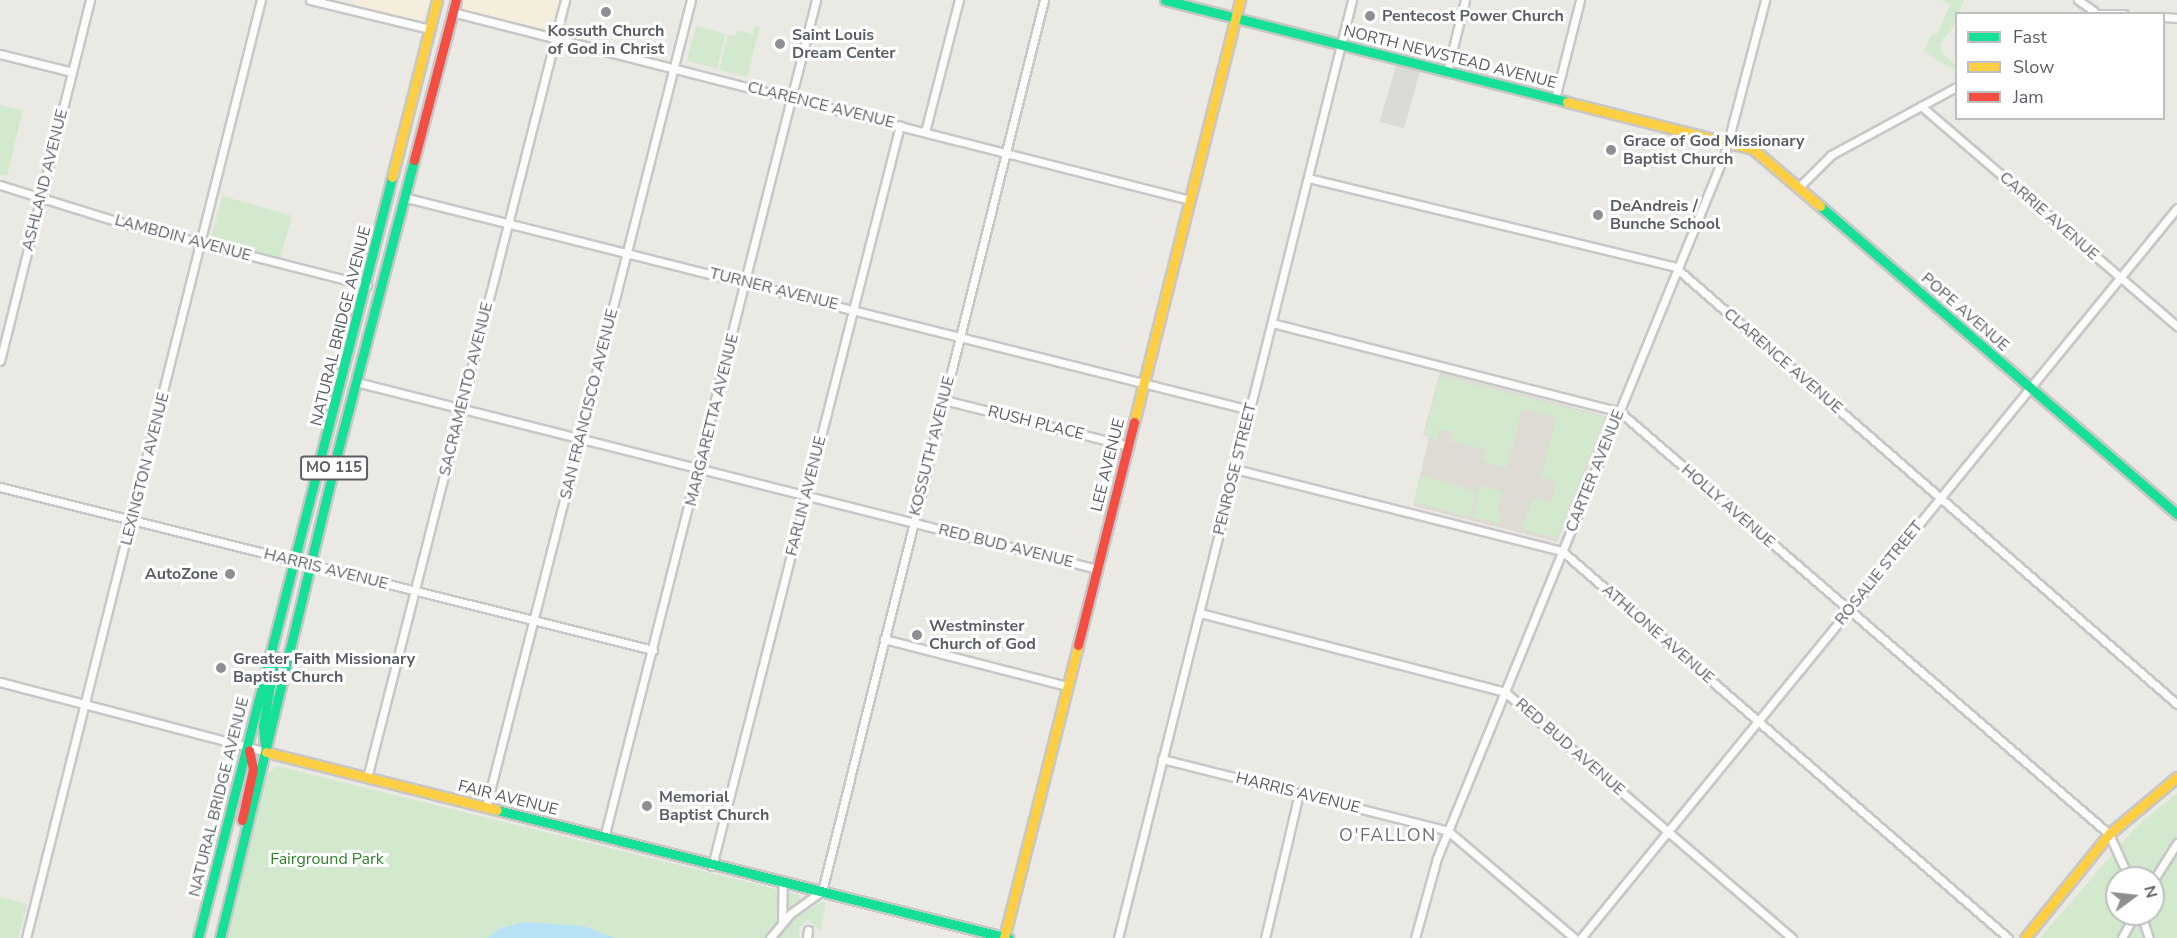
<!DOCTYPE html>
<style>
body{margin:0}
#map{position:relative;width:2177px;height:938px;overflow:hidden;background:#ebe9e4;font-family:"Nunito Sans",sans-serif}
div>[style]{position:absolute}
.commercial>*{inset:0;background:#f6eedc}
.industrial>*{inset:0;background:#dcdad5;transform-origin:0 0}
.education>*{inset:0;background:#dedbd4}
.green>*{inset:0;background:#d3e9cd;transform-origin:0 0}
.water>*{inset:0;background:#b6e1f7}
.roads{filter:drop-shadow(2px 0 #c7c7c7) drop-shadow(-2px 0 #c7c7c7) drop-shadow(0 2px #c7c7c7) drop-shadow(0 -2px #c7c7c7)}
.street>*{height:7px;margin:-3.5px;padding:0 3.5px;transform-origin:3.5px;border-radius:3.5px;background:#fcfcfb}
.fast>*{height:9px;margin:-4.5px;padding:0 4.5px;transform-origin:4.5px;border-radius:4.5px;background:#16e098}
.slow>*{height:9px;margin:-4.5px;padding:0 4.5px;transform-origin:4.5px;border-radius:4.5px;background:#ffcf43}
.jam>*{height:9px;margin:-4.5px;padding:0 4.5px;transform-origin:4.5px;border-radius:4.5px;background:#f24e42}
.dots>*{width:16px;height:16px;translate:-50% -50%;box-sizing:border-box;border:3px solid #fff;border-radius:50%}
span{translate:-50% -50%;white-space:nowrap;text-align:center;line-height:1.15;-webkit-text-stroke:6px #fff;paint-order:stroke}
.shield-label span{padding:2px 4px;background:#fff;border:2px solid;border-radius:4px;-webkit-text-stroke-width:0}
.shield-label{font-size:15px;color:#5a5f64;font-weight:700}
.poi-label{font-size:16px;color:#5a5f64;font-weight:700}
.left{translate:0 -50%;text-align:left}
.right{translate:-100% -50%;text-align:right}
.street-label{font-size:16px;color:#5a5f64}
.park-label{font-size:16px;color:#2f822b}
.neighbourhood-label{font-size:18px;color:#6b7176;letter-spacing:1.5px}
.legend{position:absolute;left:1955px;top:12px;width:210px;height:108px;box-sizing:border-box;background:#fff;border:2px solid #bdbfc1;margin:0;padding:8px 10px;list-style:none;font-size:18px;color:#5a5f64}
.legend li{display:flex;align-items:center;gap:12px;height:30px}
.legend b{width:30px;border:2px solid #bdbfc1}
.north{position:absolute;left:2105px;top:866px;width:60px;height:60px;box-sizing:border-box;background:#fff;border:2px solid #bdbfc1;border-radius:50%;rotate:75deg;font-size:16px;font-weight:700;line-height:24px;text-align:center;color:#5a5f64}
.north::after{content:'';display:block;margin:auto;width:21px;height:27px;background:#8d8f91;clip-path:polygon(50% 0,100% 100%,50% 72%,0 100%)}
</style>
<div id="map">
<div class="commercial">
<i style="clip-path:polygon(354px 0,431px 0,421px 22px,353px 5px)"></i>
<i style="clip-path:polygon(462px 0,559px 0,548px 29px,464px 10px)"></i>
</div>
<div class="industrial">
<i style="left:1396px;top:65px;width:25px;height:59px;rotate:16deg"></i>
</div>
<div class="education">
<i style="clip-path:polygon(1440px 372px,1609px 417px,1557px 542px,1413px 506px,1429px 437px,1423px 435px)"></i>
</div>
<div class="green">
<i style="clip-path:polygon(1942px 0,1964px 0,1952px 29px,1940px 44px,1943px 54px,1956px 65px,1956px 71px,1923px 51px,1933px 33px,1937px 34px,1950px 5px)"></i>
<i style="left:696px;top:26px;width:31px;height:36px;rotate:15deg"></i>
<i style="clip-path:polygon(755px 26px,760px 27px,747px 77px,719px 70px,728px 35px,735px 36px,737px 30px,753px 34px)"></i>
<i style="clip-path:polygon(0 105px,23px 110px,7px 176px,0 174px)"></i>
<i style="left:223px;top:196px;width:72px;height:44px;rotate:16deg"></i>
<i style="clip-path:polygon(1440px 376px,1605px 417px,1557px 538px,1521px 529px,1534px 498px,1551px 502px,1556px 481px,1541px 477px,1556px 417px,1522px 409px,1507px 468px,1483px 461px,1486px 450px,1451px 441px,1453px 432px,1439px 429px,1436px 441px,1425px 434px)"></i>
<i style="clip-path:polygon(1425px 476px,1476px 492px,1470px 517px,1414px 502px,1419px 479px)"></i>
<i style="clip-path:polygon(1481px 485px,1502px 491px,1497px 511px,1502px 517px,1500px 524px,1473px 517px)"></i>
<i style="clip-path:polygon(277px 766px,800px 895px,800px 915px,823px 901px,826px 904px,820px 931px,808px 920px,799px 927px,800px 938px,226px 938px,268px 773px)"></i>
<i style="clip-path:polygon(evenodd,2177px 793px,2177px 938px,2040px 938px,2136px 827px,2177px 793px,2117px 878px,2153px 878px,2153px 914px,2117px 914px,2117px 878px)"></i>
<i style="clip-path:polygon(0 897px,27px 904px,18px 938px,0 938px)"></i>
</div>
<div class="water">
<i style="clip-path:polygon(524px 922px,583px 926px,614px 938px,487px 938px,501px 928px)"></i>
</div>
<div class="roads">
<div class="street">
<i style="left:310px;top:0;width:123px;rotate:13.6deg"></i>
<i style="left:2078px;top:0;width:19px;rotate:35deg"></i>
<i style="left:452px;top:12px;width:762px;rotate:14.29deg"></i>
<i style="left:2090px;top:14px;width:34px"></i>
<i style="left:2164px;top:17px;width:13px;rotate:4deg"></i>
<i style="left:0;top:54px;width:74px;rotate:14deg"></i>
<i style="left:1447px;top:72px;width:74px;rotate:-76deg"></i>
<i style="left:1555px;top:99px;width:102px;rotate:-75.8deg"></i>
<i style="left:1921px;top:106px;width:338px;rotate:40.7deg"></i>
<i style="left:925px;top:132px;width:136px;rotate:-75.6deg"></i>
<i style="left:1308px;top:178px;width:378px;rotate:13.6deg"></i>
<i style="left:1675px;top:267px;width:666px;rotate:41.04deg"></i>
<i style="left:0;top:185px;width:125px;rotate:17.3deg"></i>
<i style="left:119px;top:222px;width:256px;rotate:14.3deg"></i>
<i style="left:1799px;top:187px;width:45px;rotate:-45deg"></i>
<i style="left:1831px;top:155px;width:142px;rotate:-28.5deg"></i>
<i style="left:403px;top:197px;width:873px;rotate:14.12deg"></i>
<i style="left:1272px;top:323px;width:359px;rotate:14.3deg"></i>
<i style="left:1620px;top:412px;width:646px;rotate:40.79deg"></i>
<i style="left:2109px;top:834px;width:48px;rotate:65.6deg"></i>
<i style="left:0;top:361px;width:372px;rotate:-76deg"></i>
<i style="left:356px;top:382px;width:764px;rotate:14.16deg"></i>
<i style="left:944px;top:400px;width:191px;rotate:14deg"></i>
<i style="left:1235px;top:469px;width:337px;rotate:14.1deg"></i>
<i style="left:1562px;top:551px;width:590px;rotate:40.95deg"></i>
<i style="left:0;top:487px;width:673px;rotate:14.02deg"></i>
<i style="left:1200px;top:613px;width:315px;rotate:14.5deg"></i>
<i style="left:1505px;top:692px;width:378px;rotate:40.6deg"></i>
<i style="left:884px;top:639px;width:189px;rotate:14.4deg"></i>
<i style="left:0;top:682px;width:275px;rotate:14.7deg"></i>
<i style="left:1162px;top:759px;width:295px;rotate:14.1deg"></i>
<i style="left:1448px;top:831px;width:165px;rotate:40.3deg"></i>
<i style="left:367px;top:778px;width:803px;rotate:-75.72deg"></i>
<i style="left:486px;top:807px;width:833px;rotate:-75.75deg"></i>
<i style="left:604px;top:838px;width:864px;rotate:-75.8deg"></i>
<i style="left:712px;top:866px;width:764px;rotate:-75.76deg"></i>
<i style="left:2153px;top:881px;width:45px;rotate:-57.7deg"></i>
<i style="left:2141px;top:914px;width:25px;rotate:72deg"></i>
<i style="left:782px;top:922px;width:39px;rotate:-89deg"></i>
<i style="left:26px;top:938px;width:967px;rotate:-75.94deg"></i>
<i style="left:770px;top:938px;width:31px;rotate:-50deg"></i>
<i style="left:790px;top:914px;width:39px;rotate:-36deg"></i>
<i style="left:822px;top:891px;width:918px;rotate:-76.01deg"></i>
<i style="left:807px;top:938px;width:8px;rotate:-83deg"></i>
<i style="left:1118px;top:938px;width:967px;rotate:-75.99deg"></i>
<i style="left:1265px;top:938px;width:149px;rotate:-76.8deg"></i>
<i style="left:1415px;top:938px;width:83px;rotate:-74.6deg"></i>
<i style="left:1437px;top:858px;width:762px;rotate:-67.78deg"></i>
<i style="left:1725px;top:153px;width:158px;rotate:-75.3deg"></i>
<i style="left:1581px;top:938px;width:942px;rotate:-50.77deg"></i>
<i style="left:2122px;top:938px;width:27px;rotate:-62deg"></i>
</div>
<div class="fast">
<i style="left:1165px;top:0;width:415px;rotate:14.2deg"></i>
<i style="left:1820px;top:206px;width:472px;rotate:40.8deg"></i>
<i style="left:265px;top:745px;width:19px;rotate:-96deg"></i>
<i style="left:263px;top:726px;width:70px;rotate:-80.1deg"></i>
<i style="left:497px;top:810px;width:527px;rotate:14.06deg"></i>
<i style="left:198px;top:938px;width:785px;rotate:-75.7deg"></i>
<i style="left:220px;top:938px;width:498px;rotate:-76.4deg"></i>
<i style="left:337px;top:454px;width:304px;rotate:-75.3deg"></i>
</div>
<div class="slow">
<i style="left:1567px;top:102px;width:192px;rotate:14.2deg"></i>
<i style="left:1753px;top:149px;width:88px;rotate:40.4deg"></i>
<i style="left:392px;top:177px;width:183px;rotate:-75.7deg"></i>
<i style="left:1134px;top:422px;width:435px;rotate:-75.9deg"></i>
<i style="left:266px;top:752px;width:238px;rotate:14.1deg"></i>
<i style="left:1004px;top:938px;width:302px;rotate:-75.8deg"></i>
<i style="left:2025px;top:938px;width:134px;rotate:-51.1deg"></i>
<i style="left:2109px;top:834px;width:89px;rotate:-40deg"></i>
</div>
<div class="jam">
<i style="left:414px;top:160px;width:165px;rotate:-75.3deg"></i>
<i style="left:1078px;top:645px;width:230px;rotate:-75.9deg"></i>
<i style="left:242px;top:820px;width:52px;rotate:-77.8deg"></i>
<i style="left:253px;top:769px;width:19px;rotate:-102deg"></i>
</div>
</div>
<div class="dots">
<i style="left:606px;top:12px;background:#8d8f91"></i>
<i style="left:1370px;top:16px;background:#8d8f91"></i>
<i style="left:780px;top:44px;background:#8d8f91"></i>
<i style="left:1611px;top:150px;background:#8d8f91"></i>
<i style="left:1598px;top:215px;background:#8d8f91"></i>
<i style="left:230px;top:574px;background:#8d8f91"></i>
<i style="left:917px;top:635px;background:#8d8f91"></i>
<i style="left:221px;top:668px;background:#8d8f91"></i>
<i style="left:647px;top:806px;background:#8d8f91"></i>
</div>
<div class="shield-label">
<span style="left:334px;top:468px">MO 115</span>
</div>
<div class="poi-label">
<span class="left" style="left:1382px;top:16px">Pentecost Power Church</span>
<span style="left:606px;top:40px">Kossuth Church<br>of God in Christ</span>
<span class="left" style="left:792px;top:44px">Saint Louis<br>Dream Center</span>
<span class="left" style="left:1623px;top:150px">Grace of God Missionary<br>Baptist Church</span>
<span class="left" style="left:1610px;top:215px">DeAndreis /<br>Bunche School</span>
<span class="right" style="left:218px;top:574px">AutoZone</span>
<span class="left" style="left:929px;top:635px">Westminster<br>Church of God</span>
<span class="left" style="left:233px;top:668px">Greater Faith Missionary<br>Baptist Church</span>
<span class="left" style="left:659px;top:806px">Memorial<br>Baptist Church</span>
</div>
<div class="street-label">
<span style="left:1450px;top:57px;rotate:14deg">NORTH NEWSTEAD AVENUE</span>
<span style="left:821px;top:105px;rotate:14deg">CLARENCE AVENUE</span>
<span style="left:45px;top:180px;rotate:-76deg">ASHLAND AVENUE</span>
<span style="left:2049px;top:216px;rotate:41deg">CARRIE AVENUE</span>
<span style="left:183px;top:238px;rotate:15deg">LAMBDIN AVENUE</span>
<span style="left:774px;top:289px;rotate:14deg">TURNER AVENUE</span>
<span style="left:1965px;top:312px;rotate:41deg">POPE AVENUE</span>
<span style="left:341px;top:326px;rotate:-76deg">NATURAL BRIDGE AVENUE</span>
<span style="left:1783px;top:361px;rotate:41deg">CLARENCE AVENUE</span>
<span style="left:466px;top:389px;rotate:-76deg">SACRAMENTO AVENUE</span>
<span style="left:589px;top:404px;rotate:-76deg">SAN FRANCISCO AVENUE</span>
<span style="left:712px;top:420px;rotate:-76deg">MARGARETTA AVENUE</span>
<span style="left:1036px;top:423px;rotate:14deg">RUSH PLACE</span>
<span style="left:932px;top:446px;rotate:-76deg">KOSSUTH AVENUE</span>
<span style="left:1108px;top:465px;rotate:-76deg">LEE AVENUE</span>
<span style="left:145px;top:469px;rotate:-76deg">LEXINGTON AVENUE</span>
<span style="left:1235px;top:469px;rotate:-76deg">PENROSE STREET</span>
<span style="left:1595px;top:471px;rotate:-68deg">CARTER AVENUE</span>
<span style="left:806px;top:496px;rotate:-76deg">FARLIN AVENUE</span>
<span style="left:1728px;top:506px;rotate:41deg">HOLLY AVENUE</span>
<span style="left:1006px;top:546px;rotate:14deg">RED BUD AVENUE</span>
<span style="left:326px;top:569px;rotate:14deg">HARRIS AVENUE</span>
<span style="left:1879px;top:573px;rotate:-51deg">ROSALIE STREET</span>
<span style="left:1658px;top:634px;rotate:41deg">ATHLONE AVENUE</span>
<span style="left:1570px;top:747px;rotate:41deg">RED BUD AVENUE</span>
<span style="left:1298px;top:793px;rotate:14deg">HARRIS AVENUE</span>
<span style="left:219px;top:797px;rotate:-76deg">NATURAL BRIDGE AVENUE</span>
<span style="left:508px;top:798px;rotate:14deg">FAIR AVENUE</span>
</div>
<div class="park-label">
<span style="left:327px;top:859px">Fairground Park</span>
</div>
<div class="neighbourhood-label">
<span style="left:1388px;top:835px">O'FALLON</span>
</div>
<ul class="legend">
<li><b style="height:8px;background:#16e098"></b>Fast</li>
<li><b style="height:8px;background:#ffcf43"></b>Slow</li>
<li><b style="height:8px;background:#f24e42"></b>Jam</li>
</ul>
<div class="north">N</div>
</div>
